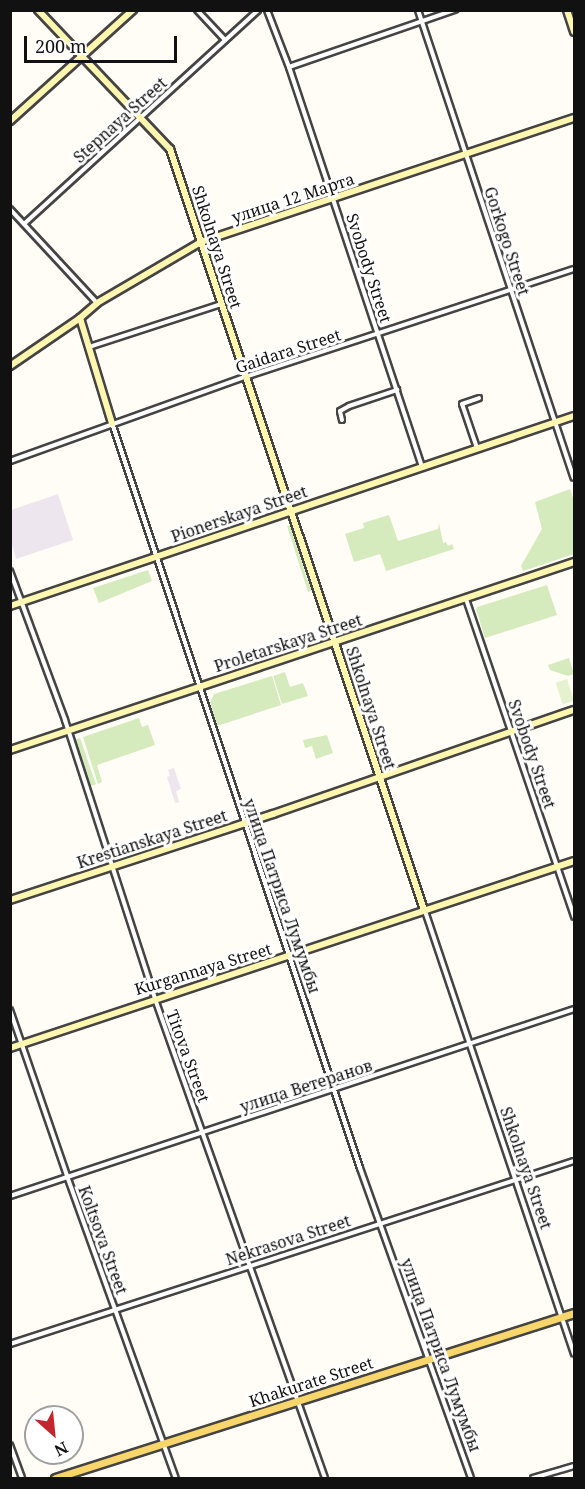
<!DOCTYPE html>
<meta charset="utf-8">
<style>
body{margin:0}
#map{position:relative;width:585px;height:1489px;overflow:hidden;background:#fffdf5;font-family:"Noto Serif",serif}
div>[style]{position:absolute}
.industrial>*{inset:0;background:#eee6ef}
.green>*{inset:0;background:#d5ebbd;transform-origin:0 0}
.pitch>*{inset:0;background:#e6f2cf;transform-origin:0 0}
.roads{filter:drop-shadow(2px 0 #444) drop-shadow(-2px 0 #444) drop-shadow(0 2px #444) drop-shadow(0 -2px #444)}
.street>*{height:4px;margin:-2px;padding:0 2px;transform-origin:2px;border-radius:2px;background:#fff}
.secondary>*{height:6px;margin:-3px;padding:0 3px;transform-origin:3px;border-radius:3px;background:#fff6b0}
.primary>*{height:7px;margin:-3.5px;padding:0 3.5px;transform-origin:3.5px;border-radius:3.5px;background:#f9d66b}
span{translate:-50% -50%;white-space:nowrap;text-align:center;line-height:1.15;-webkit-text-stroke:6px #fff;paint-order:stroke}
.street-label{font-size:16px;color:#111}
.frame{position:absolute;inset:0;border:12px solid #111;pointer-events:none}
.north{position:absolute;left:24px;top:1405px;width:60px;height:60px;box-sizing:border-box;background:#fff;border:2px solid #a0a0a0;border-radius:50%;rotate:153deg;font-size:16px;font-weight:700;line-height:24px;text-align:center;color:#111}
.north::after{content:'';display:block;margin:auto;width:21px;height:27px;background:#c4262e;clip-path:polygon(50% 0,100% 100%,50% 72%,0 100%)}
.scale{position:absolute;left:24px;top:36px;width:153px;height:27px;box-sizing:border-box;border:3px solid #111;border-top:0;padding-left:8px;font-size:18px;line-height:21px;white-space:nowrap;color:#111;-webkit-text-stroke:4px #fff;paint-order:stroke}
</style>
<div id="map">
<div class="industrial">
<i style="clip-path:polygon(58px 494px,73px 540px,16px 559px,11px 541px,11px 510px)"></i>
<i style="clip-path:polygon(174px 768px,181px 789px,176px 791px,179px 802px,175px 803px,167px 777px,170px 776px,168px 770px)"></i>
</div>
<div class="green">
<i style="clip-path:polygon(570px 489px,574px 501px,574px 554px,523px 571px,521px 566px,542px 529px,535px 502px)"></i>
<i style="clip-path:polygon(389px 515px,398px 541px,438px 529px,439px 523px,443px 543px,446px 542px,448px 546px,452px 544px,454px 549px,386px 571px,380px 554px,354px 562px,345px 534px,364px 528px,363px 523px)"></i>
<i style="clip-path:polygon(291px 525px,307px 579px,314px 590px,308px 592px,287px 526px)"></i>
<i style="clip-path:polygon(148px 570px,152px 581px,99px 603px,93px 588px)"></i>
<i style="clip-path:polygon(547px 585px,557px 615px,485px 638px,476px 609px,477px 607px)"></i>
<i style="clip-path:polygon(569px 658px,574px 674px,568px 676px,550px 670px,548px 665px)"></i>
<i style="clip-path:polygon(285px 672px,290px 687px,303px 683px,308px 696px,282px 704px,273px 676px)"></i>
<i style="clip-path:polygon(272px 676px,281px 705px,217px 726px,210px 702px,214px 694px)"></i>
<i style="clip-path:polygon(139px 718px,142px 727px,148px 725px,155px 745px,97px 765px,102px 782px,98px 784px,83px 737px)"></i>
<i style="clip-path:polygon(327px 735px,333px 753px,316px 759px,312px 746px,305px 748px,303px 740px)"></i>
<i style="left:80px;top:738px;width:49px;height:7px;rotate:71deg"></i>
</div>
<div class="pitch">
<i style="left:567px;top:679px;width:23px;height:12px;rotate:72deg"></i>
</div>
<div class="roads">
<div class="street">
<i style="left:197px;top:10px;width:41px;rotate:47deg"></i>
<i style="left:267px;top:10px;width:61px;rotate:68.9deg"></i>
<i style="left:289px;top:67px;width:421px;rotate:71.6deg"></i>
<i style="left:418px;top:10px;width:493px;rotate:71.6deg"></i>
<i style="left:289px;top:67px;width:176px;rotate:-19deg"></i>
<i style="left:10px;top:209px;width:128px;rotate:47.2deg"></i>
<i style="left:24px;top:224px;width:317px;rotate:-42.4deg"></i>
<i style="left:89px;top:347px;width:139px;rotate:-18deg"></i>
<i style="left:342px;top:420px;width:9px;rotate:-103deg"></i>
<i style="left:340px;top:411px;width:10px;rotate:-29deg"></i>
<i style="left:349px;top:406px;width:51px;rotate:-18.4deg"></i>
<i style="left:112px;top:423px;width:785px;rotate:71.59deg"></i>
<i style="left:360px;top:1168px;width:329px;rotate:70.3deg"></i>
<i style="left:477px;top:448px;width:46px;rotate:-108.8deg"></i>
<i style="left:462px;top:404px;width:18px;rotate:-19deg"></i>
<i style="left:10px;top:461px;width:250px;rotate:-19.7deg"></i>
<i style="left:245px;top:377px;width:346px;rotate:-18.2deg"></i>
<i style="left:10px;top:571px;width:159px;rotate:69.7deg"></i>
<i style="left:65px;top:720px;width:293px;rotate:72.1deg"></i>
<i style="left:155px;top:999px;width:508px;rotate:70.46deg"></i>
<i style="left:466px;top:599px;width:336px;rotate:71.2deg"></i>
<i style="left:425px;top:911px;width:467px;rotate:71.4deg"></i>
<i style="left:10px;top:1010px;width:176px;rotate:71deg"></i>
<i style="left:67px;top:1176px;width:321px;rotate:70.2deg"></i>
<i style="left:10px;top:1196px;width:594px;rotate:-18.34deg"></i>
<i style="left:10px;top:1344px;width:593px;rotate:-17.98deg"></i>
<i style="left:10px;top:1445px;width:35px;rotate:70deg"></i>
<i style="left:533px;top:1478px;width:43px;rotate:-16.3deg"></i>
</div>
<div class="secondary">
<i style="left:38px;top:10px;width:192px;rotate:46.5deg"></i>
<i style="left:170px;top:149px;width:802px;rotate:71.54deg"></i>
<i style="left:567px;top:10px;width:23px;rotate:72deg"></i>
<i style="left:10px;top:121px;width:166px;rotate:-42.1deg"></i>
<i style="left:80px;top:318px;width:110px;rotate:73.1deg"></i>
<i style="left:10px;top:366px;width:85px;rotate:-34.4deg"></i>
<i style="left:80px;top:318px;width:23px;rotate:-41deg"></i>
<i style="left:97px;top:303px;width:121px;rotate:-30.4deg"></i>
<i style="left:201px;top:242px;width:393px;rotate:-18.4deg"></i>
<i style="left:10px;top:606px;width:595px;rotate:-18.62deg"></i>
<i style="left:10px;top:750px;width:595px;rotate:-18.43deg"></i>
<i style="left:10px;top:900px;width:277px;rotate:-18.1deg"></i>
<i style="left:273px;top:814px;width:318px;rotate:-19.1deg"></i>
<i style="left:10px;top:1048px;width:594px;rotate:-18.34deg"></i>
</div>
<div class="primary">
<i style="left:55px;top:1478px;width:545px;rotate:-17.64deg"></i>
</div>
</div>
<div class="street-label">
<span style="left:120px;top:120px;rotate:-42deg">Stepnaya Street</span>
<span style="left:293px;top:198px;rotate:-18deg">улица 12 Марта</span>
<span style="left:507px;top:241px;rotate:72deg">Gorkogo Street</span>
<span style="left:217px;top:247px;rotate:72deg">Shkolnaya Street</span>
<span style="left:369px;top:268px;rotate:72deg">Svobody Street</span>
<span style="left:288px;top:351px;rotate:-18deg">Gaidara Street</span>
<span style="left:239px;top:514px;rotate:-19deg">Pionerskaya Street</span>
<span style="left:288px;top:643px;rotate:-18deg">Proletarskaya Street</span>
<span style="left:371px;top:708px;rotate:72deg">Shkolnaya Street</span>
<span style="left:532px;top:754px;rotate:71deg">Svobody Street</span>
<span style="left:152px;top:839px;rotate:-18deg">Krestianskaya Street</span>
<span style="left:282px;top:896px;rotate:71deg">улица Патриса Лумумбы</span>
<span style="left:203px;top:969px;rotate:-17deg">Kurgannaya Street</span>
<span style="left:188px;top:1056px;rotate:70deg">Titova Street</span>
<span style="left:306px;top:1086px;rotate:-18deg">улица Ветеранов</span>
<span style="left:526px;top:1168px;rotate:71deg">Shkolnaya Street</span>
<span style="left:103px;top:1240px;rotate:70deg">Koltsova Street</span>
<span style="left:288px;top:1240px;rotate:-18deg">Nekrasova Street</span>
<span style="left:441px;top:1355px;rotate:70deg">улица Патриса Лумумбы</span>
<span style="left:311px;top:1382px;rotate:-18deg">Khakurate Street</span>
</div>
<div class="frame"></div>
<div class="north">N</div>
<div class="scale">200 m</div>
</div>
